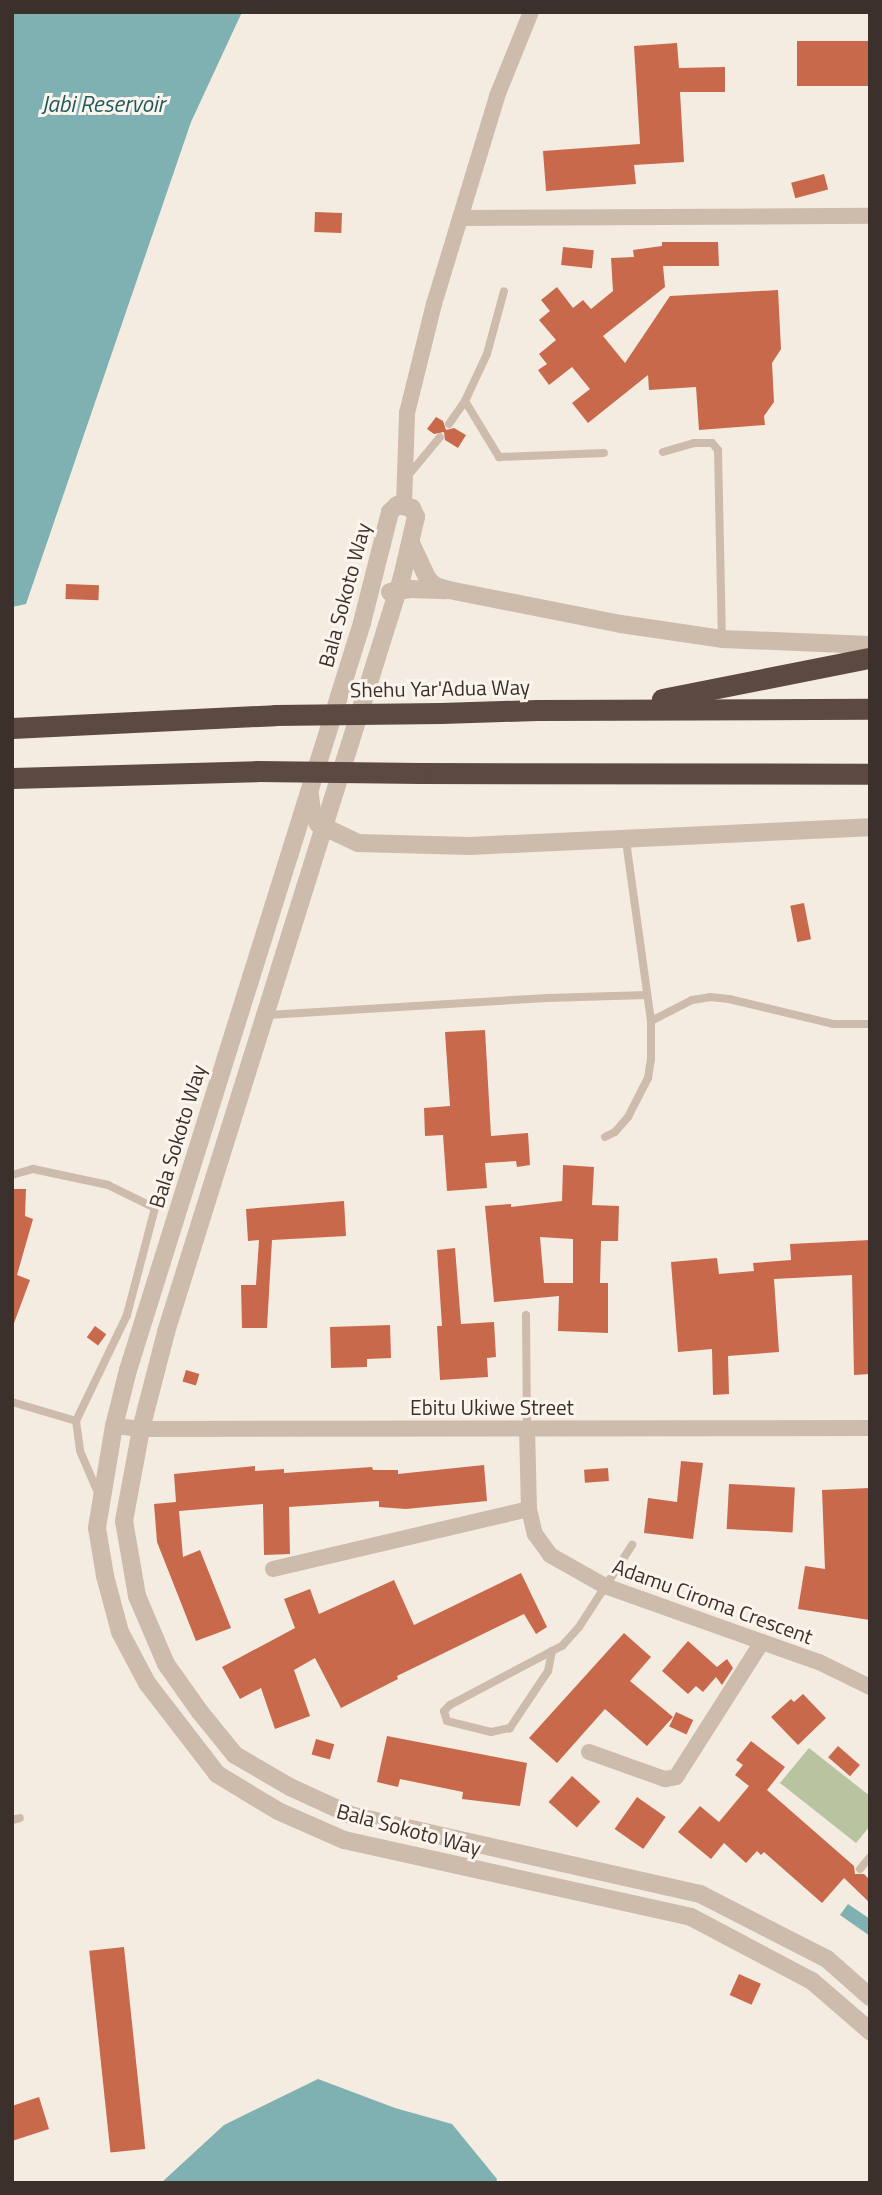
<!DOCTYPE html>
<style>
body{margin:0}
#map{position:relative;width:882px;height:2195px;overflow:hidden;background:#f4ebe1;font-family:"Titillium Web",sans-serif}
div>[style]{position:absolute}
.green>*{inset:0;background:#b8c4a0}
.water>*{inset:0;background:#7fb0b2}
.building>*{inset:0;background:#c8694b;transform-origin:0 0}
.service>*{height:8px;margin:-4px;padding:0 4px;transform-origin:4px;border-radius:4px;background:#cdbbac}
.minor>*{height:16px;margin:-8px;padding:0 8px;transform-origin:8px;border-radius:8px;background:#cdbbac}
.tertiary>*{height:18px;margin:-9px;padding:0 9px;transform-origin:9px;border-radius:9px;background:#cdbbac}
.motorway>*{height:21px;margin:-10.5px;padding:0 10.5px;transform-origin:10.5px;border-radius:10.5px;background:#5c4a42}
.motorway-bridge>*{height:21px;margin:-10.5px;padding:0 10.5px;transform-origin:10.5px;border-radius:10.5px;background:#5c4a42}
span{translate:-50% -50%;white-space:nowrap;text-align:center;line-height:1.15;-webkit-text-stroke:6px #fbf5ee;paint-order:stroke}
.street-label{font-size:21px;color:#3b302b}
.water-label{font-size:23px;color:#1f5a5e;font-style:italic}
.frame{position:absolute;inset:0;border:14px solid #3b302b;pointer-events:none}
</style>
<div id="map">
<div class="green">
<i style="clip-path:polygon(809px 1748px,870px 1796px,870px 1826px,856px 1843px,780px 1783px)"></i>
</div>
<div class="water">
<i style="clip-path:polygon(12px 12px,242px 12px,191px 122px,26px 604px,12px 607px)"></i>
<i style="clip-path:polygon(848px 1904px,870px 1919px,870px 1936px,840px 1915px)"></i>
<i style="clip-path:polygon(318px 2079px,395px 2108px,452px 2124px,497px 2179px,496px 2183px,161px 2183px,224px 2125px)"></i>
</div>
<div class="building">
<i style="left:870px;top:41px;width:45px;height:73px;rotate:90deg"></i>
<i style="clip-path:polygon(677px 43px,679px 68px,725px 67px,725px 92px,680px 92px,684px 162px,634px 165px,636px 184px,546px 191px,543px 151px,640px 144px,634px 46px)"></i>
<i style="left:824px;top:174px;width:16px;height:34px;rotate:75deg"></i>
<i style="left:315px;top:212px;width:27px;height:20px;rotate:2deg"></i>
<i style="clip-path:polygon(662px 242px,718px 242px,719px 266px,663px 266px,665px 287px,603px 336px,625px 363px,670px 296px,778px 290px,781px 349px,772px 363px,774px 402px,764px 416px,765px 425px,699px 430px,696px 387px,649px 390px,648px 375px,588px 423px,572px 403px,590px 389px,572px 367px,549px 385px,538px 370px,547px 364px,539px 354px,556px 340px,539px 320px,550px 311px,541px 300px,557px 287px,573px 308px,583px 300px,591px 309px,613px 291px,611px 258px,634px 257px,633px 250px,662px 246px)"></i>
<i style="left:563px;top:247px;width:31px;height:18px;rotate:6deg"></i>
<i style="clip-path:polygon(436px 417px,443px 421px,446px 430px,454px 428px,466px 435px,458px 448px,445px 440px,444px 432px,434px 434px,427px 429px)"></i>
<i style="left:66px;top:584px;width:33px;height:15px;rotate:2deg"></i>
<i style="left:804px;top:903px;width:37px;height:14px;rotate:79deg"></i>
<i style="clip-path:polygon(485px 1030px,491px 1136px,528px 1133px,530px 1165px,517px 1167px,516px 1161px,485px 1163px,487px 1188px,447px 1191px,443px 1135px,425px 1136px,424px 1108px,450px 1106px,445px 1032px)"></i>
<i style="clip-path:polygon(evenodd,563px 1165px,594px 1167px,592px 1205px,619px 1206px,618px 1241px,601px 1241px,600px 1283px,608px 1283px,608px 1333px,558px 1331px,559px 1296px,494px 1302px,485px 1206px,511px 1204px,511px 1207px,562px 1201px,563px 1165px,540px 1237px,573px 1239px,573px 1283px,544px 1283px,540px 1237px)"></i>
<i style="clip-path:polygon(12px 1189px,26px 1189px,25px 1216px,33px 1219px,17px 1275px,30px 1280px,14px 1323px)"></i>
<i style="clip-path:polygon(344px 1201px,346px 1236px,272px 1240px,267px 1328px,242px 1328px,241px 1285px,256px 1285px,259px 1240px,248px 1241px,246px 1209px)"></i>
<i style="clip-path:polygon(870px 1240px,870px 1374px,854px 1375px,852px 1275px,774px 1279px,779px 1352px,728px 1356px,729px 1394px,713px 1395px,712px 1349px,678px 1352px,671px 1262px,717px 1258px,719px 1274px,754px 1271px,753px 1263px,791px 1260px,790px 1244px)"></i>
<i style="clip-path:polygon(455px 1248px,461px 1324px,494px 1322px,496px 1357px,487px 1358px,488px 1377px,440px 1380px,437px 1326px,442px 1326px,437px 1250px)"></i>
<i style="clip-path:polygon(390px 1325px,391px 1358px,367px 1359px,367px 1367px,331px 1368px,330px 1327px)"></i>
<i style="left:95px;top:1326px;width:14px;height:14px;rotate:36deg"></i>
<i style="left:186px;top:1370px;width:14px;height:12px;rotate:17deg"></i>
<i style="clip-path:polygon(681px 1461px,703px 1463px,693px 1539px,644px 1533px,648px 1498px,677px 1502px)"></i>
<i style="clip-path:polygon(484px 1465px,487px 1501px,406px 1509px,379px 1507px,379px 1501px,289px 1507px,290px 1554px,264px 1555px,263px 1504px,179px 1511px,183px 1557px,200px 1550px,231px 1628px,196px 1641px,157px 1542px,154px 1504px,176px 1502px,174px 1474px,255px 1466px,255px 1471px,284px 1469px,284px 1473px,372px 1467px,373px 1470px,398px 1470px,398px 1474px)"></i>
<i style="left:608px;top:1468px;width:13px;height:24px;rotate:86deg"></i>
<i style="left:729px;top:1484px;width:66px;height:45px;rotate:3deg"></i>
<i style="clip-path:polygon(870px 1488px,870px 1620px,798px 1609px,805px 1566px,825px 1569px,822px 1490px)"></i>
<i style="clip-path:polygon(521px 1573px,547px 1627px,536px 1634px,524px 1614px,397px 1676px,398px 1679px,341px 1708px,315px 1658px,294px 1670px,310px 1716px,275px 1729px,261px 1688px,240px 1699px,222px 1667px,295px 1628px,284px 1599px,310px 1589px,319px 1614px,394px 1580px,414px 1625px)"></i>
<i style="clip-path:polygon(624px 1633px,651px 1657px,630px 1681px,673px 1717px,647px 1746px,605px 1709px,557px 1763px,529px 1738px)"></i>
<i style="clip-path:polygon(688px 1641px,717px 1667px,727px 1659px,733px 1668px,722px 1685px,716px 1677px,703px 1692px,696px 1686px,688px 1694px,662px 1671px)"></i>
<i style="clip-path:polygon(803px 1694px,826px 1718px,798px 1745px,771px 1717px,791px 1699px,794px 1702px)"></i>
<i style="left:676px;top:1712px;width:19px;height:16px;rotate:25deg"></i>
<i style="clip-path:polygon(387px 1736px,527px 1763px,520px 1806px,462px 1799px,463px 1792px,400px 1779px,398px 1787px,377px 1782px)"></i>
<i style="left:316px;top:1739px;width:19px;height:16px;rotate:16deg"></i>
<i style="clip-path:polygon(751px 1741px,785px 1767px,767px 1790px,854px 1866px,855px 1874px,864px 1874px,870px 1880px,870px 1903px,844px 1878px,822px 1903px,764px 1852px,761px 1855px,757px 1851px,746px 1863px,724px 1843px,711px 1859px,678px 1832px,700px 1806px,719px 1822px,749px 1786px,735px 1775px,743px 1765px,736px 1760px)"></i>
<i style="left:838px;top:1746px;width:29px;height:15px;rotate:41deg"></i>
<i style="left:572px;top:1776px;width:38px;height:35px;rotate:42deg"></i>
<i style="left:637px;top:1797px;width:35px;height:39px;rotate:35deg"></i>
<i style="left:124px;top:1947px;width:203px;height:35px;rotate:84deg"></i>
<i style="left:739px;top:1974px;width:24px;height:23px;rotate:24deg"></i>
<i style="clip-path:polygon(39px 2097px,49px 2129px,12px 2141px,12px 2106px)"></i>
</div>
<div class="service">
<i style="left:465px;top:401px;width:66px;rotate:58.7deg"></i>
<i style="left:499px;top:457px;width:105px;rotate:-2.2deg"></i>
<i style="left:449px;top:424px;width:28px;rotate:-55deg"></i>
<i style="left:465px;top:401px;width:52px;rotate:-64.9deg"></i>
<i style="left:487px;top:354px;width:65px;rotate:-74.9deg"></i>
<i style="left:663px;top:452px;width:32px;rotate:-16deg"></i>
<i style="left:694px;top:443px;width:18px"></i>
<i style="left:712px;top:443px;width:9px;rotate:49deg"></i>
<i style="left:718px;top:450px;width:189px;rotate:88.8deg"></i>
<i style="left:406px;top:478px;width:53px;rotate:-50.3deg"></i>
<i style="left:268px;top:1015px;width:280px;rotate:-3.5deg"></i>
<i style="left:547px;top:998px;width:100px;rotate:-1.7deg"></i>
<i style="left:651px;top:1021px;width:46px;rotate:-27.1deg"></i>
<i style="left:692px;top:1000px;width:18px;rotate:-9deg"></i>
<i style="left:710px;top:997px;width:19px;rotate:6deg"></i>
<i style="left:729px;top:999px;width:107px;rotate:13.5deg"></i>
<i style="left:833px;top:1024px;width:37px"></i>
<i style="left:605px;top:1137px;width:11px;rotate:-27deg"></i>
<i style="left:615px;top:1132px;width:20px;rotate:-49deg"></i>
<i style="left:628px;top:1117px;width:44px;rotate:-62.9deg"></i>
<i style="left:648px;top:1078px;width:19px;rotate:-81deg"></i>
<i style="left:651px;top:1059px;width:38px;rotate:-90deg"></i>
<i style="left:651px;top:1021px;width:183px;rotate:-97.9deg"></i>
<i style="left:12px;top:1175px;width:22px;rotate:-16deg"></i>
<i style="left:33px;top:1169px;width:77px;rotate:12deg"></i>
<i style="left:108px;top:1185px;width:52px;rotate:26.1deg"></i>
<i style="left:155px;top:1208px;width:111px;rotate:104.7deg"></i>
<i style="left:127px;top:1315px;width:118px;rotate:115.7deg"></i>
<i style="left:526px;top:1315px;width:113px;rotate:89.5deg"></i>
<i style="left:12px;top:1402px;width:67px;rotate:16.5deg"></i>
<i style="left:76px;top:1421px;width:30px;rotate:82deg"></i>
<i style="left:80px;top:1451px;width:48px;rotate:66.6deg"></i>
<i style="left:552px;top:1651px;width:20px;rotate:101deg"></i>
<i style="left:548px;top:1671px;width:69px;rotate:123.7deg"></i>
<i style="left:510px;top:1728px;width:19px;rotate:168deg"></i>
<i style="left:491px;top:1732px;width:45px;rotate:-166deg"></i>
<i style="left:447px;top:1721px;width:10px;rotate:-107deg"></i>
<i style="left:444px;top:1711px;width:8px;rotate:-45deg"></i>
<i style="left:450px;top:1705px;width:115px;rotate:-27.9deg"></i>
<i style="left:552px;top:1651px;width:11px;rotate:-27deg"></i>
<i style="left:562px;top:1646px;width:25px;rotate:-48deg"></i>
<i style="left:579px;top:1627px;width:98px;rotate:-57.1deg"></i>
<i style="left:12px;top:1820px;width:8px;rotate:-14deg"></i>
<i style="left:860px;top:1869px;width:16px;rotate:-50deg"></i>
</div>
<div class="minor">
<i style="left:460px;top:218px;width:410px;rotate:-0.3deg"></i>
<i style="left:404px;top:505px;width:92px;rotate:-88.1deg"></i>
<i style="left:407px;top:413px;width:112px;rotate:-76.1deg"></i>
<i style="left:434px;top:304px;width:217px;rotate:-73.1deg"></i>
<i style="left:497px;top:96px;width:91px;rotate:-68deg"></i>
<i style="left:114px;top:1426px;width:27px;rotate:6deg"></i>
<i style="left:141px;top:1429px;width:729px;rotate:-0.08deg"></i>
<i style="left:527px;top:1428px;width:81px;rotate:88.6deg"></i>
<i style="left:529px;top:1509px;width:26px;rotate:77deg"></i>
<i style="left:535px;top:1534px;width:26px;rotate:54deg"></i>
<i style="left:550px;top:1555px;width:63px;rotate:29.4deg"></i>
<i style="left:605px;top:1586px;width:227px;rotate:19.6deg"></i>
<i style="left:819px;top:1662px;width:57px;rotate:26.1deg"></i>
<i style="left:273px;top:1569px;width:263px;rotate:-13.2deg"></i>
<i style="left:589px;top:1752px;width:81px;rotate:19.6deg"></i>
<i style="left:665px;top:1779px;width:11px;rotate:-10deg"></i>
<i style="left:676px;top:1777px;width:160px;rotate:-57.5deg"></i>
</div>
<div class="tertiary">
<i style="left:411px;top:543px;width:40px;rotate:65deg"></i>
<i style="left:428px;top:579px;width:10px;rotate:45deg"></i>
<i style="left:435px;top:586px;width:15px;rotate:16deg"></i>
<i style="left:449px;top:590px;width:175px;rotate:11.2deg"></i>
<i style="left:621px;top:624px;width:102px;rotate:8.4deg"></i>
<i style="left:722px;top:639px;width:148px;rotate:2.3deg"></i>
<i style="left:390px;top:592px;width:21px;rotate:-8deg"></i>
<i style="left:411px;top:589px;width:34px;rotate:2deg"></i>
<i style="left:310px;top:795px;width:16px;rotate:83deg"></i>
<i style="left:312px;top:811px;width:14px;rotate:65deg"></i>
<i style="left:318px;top:824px;width:44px;rotate:25.4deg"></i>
<i style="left:358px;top:843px;width:112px;rotate:1.5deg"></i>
<i style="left:470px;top:846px;width:400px;rotate:-2.7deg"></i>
<i style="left:870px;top:1997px;width:57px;rotate:-138.5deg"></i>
<i style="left:827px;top:1959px;width:143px;rotate:-152.9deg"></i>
<i style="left:700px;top:1894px;width:356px;rotate:-167.3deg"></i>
<i style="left:353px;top:1816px;width:69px;rotate:-155.3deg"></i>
<i style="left:290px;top:1787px;width:64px;rotate:-149.8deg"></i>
<i style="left:235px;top:1755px;width:55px;rotate:-129.1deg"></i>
<i style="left:200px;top:1712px;width:59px;rotate:-125.3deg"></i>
<i style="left:166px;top:1664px;width:74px;rotate:-113.1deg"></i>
<i style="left:137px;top:1596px;width:76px;rotate:-99.8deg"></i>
<i style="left:124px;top:1521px;width:94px;rotate:-79.5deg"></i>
<i style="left:141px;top:1429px;width:100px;rotate:-75.5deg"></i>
<i style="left:166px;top:1332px;width:791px;rotate:-72.64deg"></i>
<i style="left:402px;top:577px;width:62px;rotate:-76.9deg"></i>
<i style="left:416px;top:517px;width:10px;rotate:-114deg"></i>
<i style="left:412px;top:508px;width:15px;rotate:-169deg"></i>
<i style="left:397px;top:505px;width:10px;rotate:135deg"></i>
<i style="left:390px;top:512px;width:114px;rotate:104.2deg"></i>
<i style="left:362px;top:623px;width:783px;rotate:107.39deg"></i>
<i style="left:128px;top:1370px;width:58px;rotate:104deg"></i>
<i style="left:114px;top:1426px;width:103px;rotate:99.5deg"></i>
<i style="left:97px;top:1528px;width:49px;rotate:80.5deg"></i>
<i style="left:105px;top:1576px;width:58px;rotate:75deg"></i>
<i style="left:120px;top:1632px;width:58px;rotate:62.1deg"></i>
<i style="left:147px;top:1683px;width:115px;rotate:52.4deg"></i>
<i style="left:217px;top:1774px;width:71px;rotate:31.2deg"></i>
<i style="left:278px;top:1811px;width:72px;rotate:23.7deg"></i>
<i style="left:344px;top:1840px;width:355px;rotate:12.5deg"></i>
<i style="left:691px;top:1917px;width:137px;rotate:27.9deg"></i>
<i style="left:812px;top:1981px;width:77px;rotate:40.8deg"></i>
</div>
<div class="motorway">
<i style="left:662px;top:699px;width:212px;rotate:-11.2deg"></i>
<i style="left:441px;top:713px;width:96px;rotate:-1.8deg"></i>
<i style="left:537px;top:710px;width:333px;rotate:-0.2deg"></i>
<i style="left:12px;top:728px;width:263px;rotate:-2.8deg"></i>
<i style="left:420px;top:773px;width:450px;rotate:0.1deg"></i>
<i style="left:12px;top:778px;width:245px;rotate:-1.6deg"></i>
</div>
<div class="motorway-bridge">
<i style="left:275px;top:715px;width:166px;rotate:-0.7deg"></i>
<i style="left:257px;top:771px;width:163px;rotate:0.7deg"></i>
</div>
<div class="street-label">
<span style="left:344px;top:595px;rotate:-75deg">Bala Sokoto Way</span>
<span style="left:440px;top:688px;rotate:-1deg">Shehu Yar'Adua Way</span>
<span style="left:177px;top:1136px;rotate:-73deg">Bala Sokoto Way</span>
<span style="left:492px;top:1407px">Ebitu Ukiwe Street</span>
<span style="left:713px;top:1601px;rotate:20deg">Adamu Ciroma Crescent</span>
<span style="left:409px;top:1829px;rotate:15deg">Bala Sokoto Way</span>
</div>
<div class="water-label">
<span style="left:103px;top:104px">Jabi Reservoir</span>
</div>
<div class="frame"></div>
</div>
